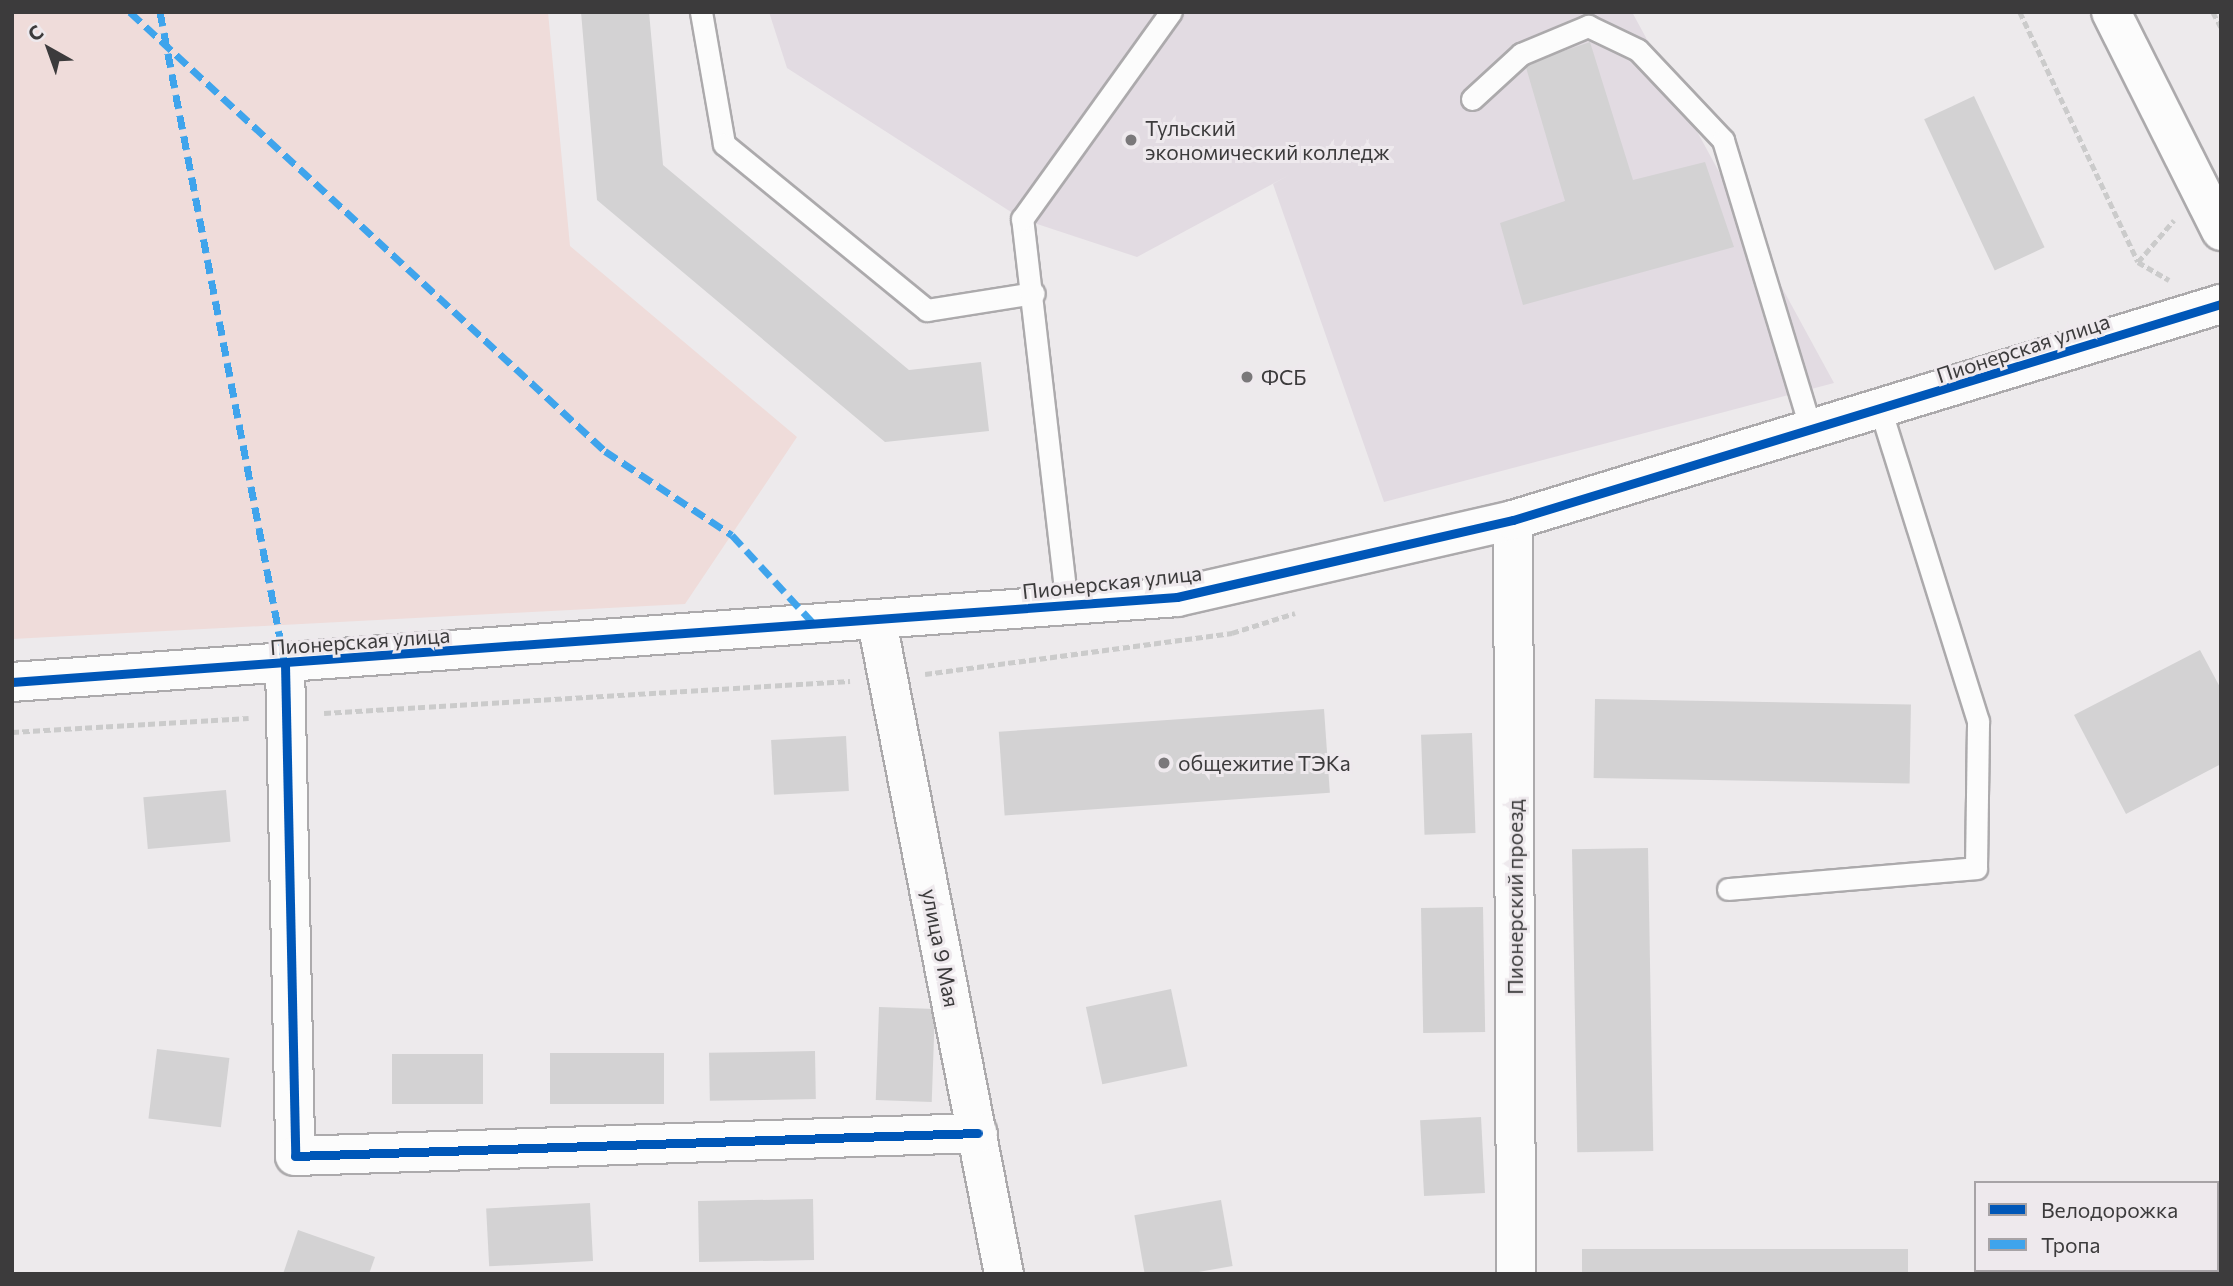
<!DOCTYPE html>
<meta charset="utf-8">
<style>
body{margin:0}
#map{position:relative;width:2233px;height:1286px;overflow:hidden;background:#edeaec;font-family:Commissioner,sans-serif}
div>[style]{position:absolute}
.built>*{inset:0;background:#e2dbe2}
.green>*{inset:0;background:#efdcda}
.building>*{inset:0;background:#d3d2d3;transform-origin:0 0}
.path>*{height:4.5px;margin-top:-2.25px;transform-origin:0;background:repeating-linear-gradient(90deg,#cbcbcb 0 7px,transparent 0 10.5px)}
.roads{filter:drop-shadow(2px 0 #acaaac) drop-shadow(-2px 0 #acaaac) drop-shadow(0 2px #acaaac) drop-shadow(0 -2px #acaaac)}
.service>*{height:21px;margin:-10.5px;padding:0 10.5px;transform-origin:10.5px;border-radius:10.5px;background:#fcfcfc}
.minor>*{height:38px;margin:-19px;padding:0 19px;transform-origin:19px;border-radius:19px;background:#fcfcfc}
.primary>*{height:38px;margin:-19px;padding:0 19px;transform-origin:19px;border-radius:19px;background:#fcfcfc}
.quiet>*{height:7px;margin-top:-3.5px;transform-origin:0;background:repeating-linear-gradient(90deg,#3fa4ec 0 14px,transparent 0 21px)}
.cycleway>*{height:9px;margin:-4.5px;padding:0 4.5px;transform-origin:4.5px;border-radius:4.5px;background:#0057b8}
.dots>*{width:19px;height:19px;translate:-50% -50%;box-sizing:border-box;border:4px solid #eee9ed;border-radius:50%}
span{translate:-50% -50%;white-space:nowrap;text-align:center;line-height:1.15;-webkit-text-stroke:6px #eee9ed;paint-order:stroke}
.poi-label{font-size:21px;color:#3c3b3c}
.left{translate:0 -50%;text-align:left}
.street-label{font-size:21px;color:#3c3b3c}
.frame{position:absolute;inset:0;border:14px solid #3c3b3c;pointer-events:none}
.legend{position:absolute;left:1974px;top:1181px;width:245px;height:91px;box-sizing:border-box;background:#eee9ed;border:2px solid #a7a3a6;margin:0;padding:9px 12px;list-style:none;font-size:21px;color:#3c3b3c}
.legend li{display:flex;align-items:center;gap:14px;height:35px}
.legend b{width:35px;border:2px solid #a7a3a6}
.north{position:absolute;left:14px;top:14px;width:70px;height:70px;-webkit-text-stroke:5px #eee9ed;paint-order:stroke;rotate:320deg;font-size:19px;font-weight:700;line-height:28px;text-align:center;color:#3c3b3c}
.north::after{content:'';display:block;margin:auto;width:24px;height:32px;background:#3c3b3c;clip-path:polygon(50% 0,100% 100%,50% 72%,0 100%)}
</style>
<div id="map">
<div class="built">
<i style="clip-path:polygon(769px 12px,1632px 12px,1834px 383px,1384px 502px,1273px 184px,1289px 175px,1137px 257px,1022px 219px,787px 68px)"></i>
</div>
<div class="green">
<i style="clip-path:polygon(12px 12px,548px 12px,570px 246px,797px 437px,685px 604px,12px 639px)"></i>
</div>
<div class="building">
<i style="clip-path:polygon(581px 12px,649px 12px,663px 165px,909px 370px,981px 362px,989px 431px,885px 442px,597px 200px)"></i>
<i style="clip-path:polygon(1590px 42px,1633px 180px,1705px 162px,1734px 247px,1523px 305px,1500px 223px,1565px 201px,1525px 64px)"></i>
<i style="left:1974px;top:96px;width:167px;height:55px;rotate:65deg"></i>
<i style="clip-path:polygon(2200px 650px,2221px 689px,2221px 764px,2126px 814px,2074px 715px)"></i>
<i style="left:1595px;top:699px;width:316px;height:79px;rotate:1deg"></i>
<i style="left:1324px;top:709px;width:84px;height:326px;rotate:86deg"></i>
<i style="left:1472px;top:733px;width:100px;height:51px;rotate:88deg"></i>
<i style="left:846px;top:736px;width:55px;height:75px;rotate:87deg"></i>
<i style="left:226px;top:790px;width:52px;height:83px;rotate:85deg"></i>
<i style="left:1648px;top:848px;width:303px;height:76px;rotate:89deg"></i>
<i style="left:1483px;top:907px;width:125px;height:62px;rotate:89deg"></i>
<i style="left:1171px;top:989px;width:79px;height:87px;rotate:78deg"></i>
<i style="left:879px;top:1007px;width:56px;height:93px;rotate:2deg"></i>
<i style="left:157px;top:1049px;width:73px;height:70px;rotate:7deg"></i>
<i style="left:815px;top:1051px;width:48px;height:106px;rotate:89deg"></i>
<i style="left:550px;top:1053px;width:114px;height:51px"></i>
<i style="left:392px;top:1054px;width:91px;height:50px"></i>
<i style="left:1481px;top:1117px;width:76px;height:61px;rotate:87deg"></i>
<i style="left:813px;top:1199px;width:61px;height:115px;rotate:89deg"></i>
<i style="left:1221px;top:1200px;width:67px;height:88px;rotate:80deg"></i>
<i style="left:590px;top:1203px;width:58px;height:104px;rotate:87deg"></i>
<i style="clip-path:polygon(298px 1230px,375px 1257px,369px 1274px,283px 1274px)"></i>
<i style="clip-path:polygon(2221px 1230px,2221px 1274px,2213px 1274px,2217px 1270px)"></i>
<i style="left:1582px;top:1249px;width:326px;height:25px"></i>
</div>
<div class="path">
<i style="left:2020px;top:12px;width:276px;rotate:64.7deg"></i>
<i style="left:2138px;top:262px;width:36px;rotate:30deg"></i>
<i style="left:2213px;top:12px;width:17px;rotate:62deg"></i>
<i style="left:2138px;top:262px;width:55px;rotate:-49.4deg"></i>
<i style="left:925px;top:674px;width:310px;rotate:-7.6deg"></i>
<i style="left:1232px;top:633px;width:66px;rotate:-17.6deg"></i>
<i style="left:324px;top:713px;width:527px;rotate:-3.48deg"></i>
<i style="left:12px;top:732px;width:237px;rotate:-3.4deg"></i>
</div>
<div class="roads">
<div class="service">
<i style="left:701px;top:12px;width:134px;rotate:80.1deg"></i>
<i style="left:724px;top:144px;width:262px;rotate:39.3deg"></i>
<i style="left:927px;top:310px;width:108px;rotate:-9deg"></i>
<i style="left:1472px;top:99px;width:67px;rotate:-42.6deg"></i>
<i style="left:1521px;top:54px;width:73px;rotate:-22.7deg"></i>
<i style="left:1588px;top:26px;width:55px;rotate:25.6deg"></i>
<i style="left:1638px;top:50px;width:124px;rotate:46.6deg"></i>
<i style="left:1723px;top:140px;width:306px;rotate:73.1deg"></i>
<i style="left:1067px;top:606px;width:390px;rotate:-96.6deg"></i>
<i style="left:1022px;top:219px;width:255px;rotate:-54.3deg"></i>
<i style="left:1728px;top:889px;width:249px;rotate:-4.8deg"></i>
<i style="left:1976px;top:868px;width:147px;rotate:-89.2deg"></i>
<i style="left:1978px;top:721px;width:325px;rotate:-107.4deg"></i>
</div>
<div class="minor">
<i style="left:1513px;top:520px;width:754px;rotate:89.77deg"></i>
<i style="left:877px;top:622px;width:664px;rotate:78.98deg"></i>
<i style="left:285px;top:664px;width:492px;rotate:88.8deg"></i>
<i style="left:295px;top:1156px;width:683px;rotate:-1.93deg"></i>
<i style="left:12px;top:682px;width:1168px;rotate:-4.17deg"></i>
<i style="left:1177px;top:597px;width:345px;rotate:-12.9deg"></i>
<i style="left:1513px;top:520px;width:740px;rotate:-16.97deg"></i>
</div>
<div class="primary">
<i style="left:2111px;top:12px;width:245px;rotate:63.3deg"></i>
</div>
</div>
<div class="quiet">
<i style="left:130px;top:12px;width:647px;rotate:42.74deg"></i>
<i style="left:605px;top:451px;width:152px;rotate:33.5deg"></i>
<i style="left:732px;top:535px;width:122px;rotate:47.3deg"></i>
<i style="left:160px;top:12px;width:664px;rotate:79.15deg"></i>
</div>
<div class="cycleway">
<i style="left:285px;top:664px;width:492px;rotate:88.8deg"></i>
<i style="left:295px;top:1156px;width:683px;rotate:-1.93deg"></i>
<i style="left:12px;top:682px;width:1168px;rotate:-4.17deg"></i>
<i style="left:1177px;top:597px;width:345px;rotate:-12.9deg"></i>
<i style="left:1513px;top:520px;width:740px;rotate:-16.97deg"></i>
</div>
<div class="dots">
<i style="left:1131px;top:140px;background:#7a787a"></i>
<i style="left:1247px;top:377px;background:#7a787a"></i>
<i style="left:1164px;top:763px;background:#7a787a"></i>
</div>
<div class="poi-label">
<span class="left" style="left:1145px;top:140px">Тульский<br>экономический колледж</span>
<span class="left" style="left:1261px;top:377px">ФСБ</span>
<span class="left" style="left:1178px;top:763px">общежитие ТЭКа</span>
</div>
<div class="street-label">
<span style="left:2023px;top:348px;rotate:-18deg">Пионерская улица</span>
<span style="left:1112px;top:582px;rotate:-6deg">Пионерская улица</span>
<span style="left:360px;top:641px;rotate:-4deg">Пионерская улица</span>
<span style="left:1515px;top:897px;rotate:-90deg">Пионерский проезд</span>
<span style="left:941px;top:948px;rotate:79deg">улица 9 Мая</span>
</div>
<div class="frame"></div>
<ul class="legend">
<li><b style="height:9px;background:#0057b8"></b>Велодорожка</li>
<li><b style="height:9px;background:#3fa4ec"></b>Тропа</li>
</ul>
<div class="north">С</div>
</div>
